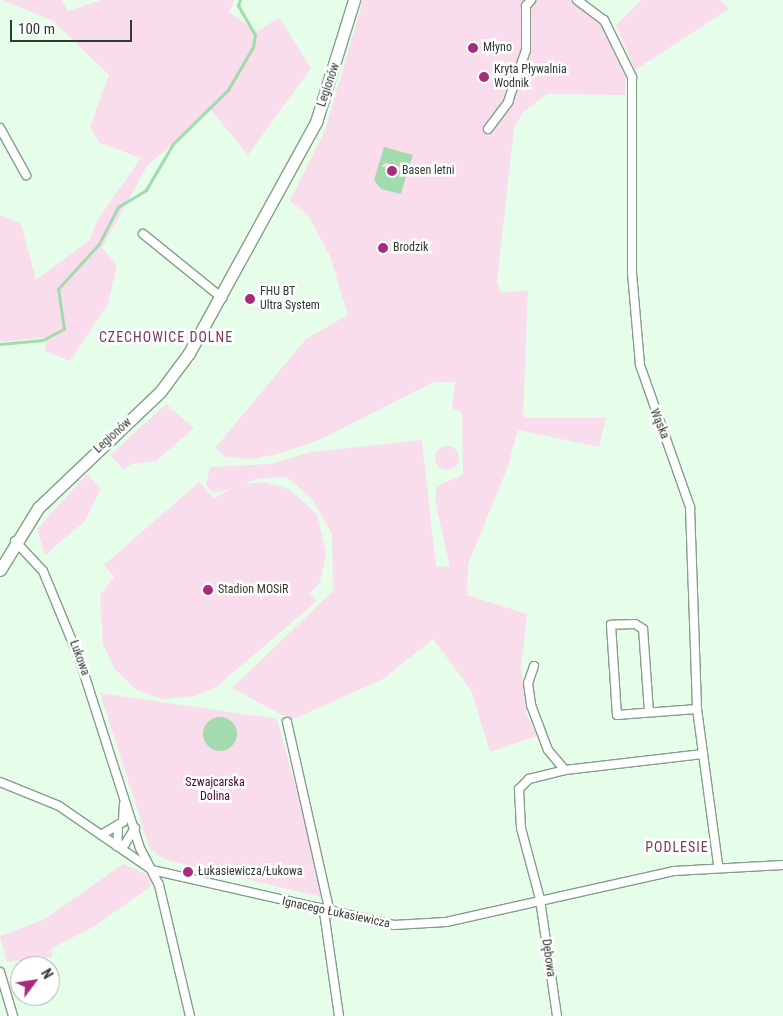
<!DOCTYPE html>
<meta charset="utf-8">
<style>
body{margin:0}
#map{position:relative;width:783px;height:1016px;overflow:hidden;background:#e6fdea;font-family:"Roboto Condensed",sans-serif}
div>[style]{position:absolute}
.green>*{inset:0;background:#f9ddec}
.round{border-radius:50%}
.water>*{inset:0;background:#a2dbae}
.stream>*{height:2.5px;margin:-1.25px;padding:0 1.25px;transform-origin:1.25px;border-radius:1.25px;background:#a2dbae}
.roads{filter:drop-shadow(1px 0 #849f89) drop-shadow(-1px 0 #849f89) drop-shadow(0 1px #849f89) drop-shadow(0 -1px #849f89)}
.street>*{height:8px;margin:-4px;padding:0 4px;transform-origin:4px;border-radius:4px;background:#fff}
.secondary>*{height:11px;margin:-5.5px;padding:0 5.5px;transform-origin:5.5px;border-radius:5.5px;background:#fff}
.dots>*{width:14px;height:14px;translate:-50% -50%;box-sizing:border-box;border:2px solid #fff;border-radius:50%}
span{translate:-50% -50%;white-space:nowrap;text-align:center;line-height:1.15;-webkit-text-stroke:5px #fff;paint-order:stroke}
.poi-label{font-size:12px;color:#2f3a31}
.left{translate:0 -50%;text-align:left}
.street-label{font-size:12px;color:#2f3a31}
.park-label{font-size:12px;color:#4c0436}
.neighbourhood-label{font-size:14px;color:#783a60;letter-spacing:1px}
.north{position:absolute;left:10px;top:956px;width:50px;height:50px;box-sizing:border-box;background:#fff;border:1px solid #acb0ad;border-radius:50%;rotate:59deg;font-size:14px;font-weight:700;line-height:20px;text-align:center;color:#2f3a31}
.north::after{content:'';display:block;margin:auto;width:18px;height:22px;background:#a82c7e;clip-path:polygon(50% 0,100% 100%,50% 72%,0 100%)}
.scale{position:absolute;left:10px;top:20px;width:122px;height:22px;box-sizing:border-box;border:2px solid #2f3a31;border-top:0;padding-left:6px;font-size:15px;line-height:18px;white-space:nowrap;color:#2f3a31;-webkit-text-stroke:4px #fff;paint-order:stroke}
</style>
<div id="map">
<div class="green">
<i style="clip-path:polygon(3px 0,62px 0,68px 11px,101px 0,234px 0,229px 12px,257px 32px,279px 17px,311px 68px,248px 155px,211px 110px,147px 166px,102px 248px,117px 265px,108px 304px,70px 361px,45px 351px,47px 337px,0 342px,0 215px,21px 224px,36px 280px,90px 240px,96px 222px,141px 158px,100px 143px,90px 127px,109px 75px,53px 21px)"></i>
<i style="clip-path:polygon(363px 0,571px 0,601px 23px,626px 75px,625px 95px,547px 94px,523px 112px,514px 128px,497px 281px,501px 293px,528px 290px,523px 418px,606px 418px,599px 447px,518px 430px,507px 469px,468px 564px,467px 595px,527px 614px,521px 668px,527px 715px,537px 736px,490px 752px,471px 690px,433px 639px,383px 679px,291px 720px,232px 688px,333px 591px,332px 534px,312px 499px,287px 477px,256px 479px,243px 484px,264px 482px,289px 489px,317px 514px,326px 553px,320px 582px,310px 594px,317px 601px,216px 687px,195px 696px,162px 699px,136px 690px,114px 668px,103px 644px,100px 595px,114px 577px,104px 565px,199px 482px,214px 498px,232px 488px,214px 493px,206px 485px,210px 467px,271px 464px,311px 452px,422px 440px,436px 566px,450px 567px,435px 501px,437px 486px,463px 475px,462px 413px,452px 408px,455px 382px,434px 382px,317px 441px,277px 454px,254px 459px,225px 457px,215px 448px,306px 339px,348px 315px,330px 256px,308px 215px,290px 201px,325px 130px)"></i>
<i style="clip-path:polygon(641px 0,720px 0,729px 9px,635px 70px,616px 25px)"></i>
<i style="clip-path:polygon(166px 404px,194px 428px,156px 461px,131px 464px,124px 470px,110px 455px)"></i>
<i class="round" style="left:435px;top:446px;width:24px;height:24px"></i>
<i style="clip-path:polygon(87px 474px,101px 489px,85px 521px,45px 555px,37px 529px)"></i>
<i style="clip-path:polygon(100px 693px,277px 719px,326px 898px,166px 860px,150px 849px)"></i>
<i style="clip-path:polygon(123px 864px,150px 876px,151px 886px,95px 926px,52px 948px,52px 957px,7px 962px,0 936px,45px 919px)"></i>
</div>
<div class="water">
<i style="clip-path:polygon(384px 147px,413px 155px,408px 169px,386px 163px,381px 166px,407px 173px,401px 194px,381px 189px,374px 180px)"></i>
<i class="round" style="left:203px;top:717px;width:34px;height:34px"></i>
</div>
<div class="stream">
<i style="left:0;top:344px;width:43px;rotate:-5.3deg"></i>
<i style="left:43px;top:340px;width:24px;rotate:-28deg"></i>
<i style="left:64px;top:329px;width:40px;rotate:-98.5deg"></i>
<i style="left:58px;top:289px;width:61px;rotate:-47.7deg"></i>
<i style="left:99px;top:244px;width:42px;rotate:-62.8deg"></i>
<i style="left:118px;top:207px;width:33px;rotate:-31deg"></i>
<i style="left:146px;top:190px;width:53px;rotate:-59.6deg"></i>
<i style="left:173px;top:144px;width:77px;rotate:-44.5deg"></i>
<i style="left:228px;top:90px;width:50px;rotate:-59.8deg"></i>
<i style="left:253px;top:47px;width:12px;rotate:-81deg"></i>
<i style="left:255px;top:35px;width:34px;rotate:-120deg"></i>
<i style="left:238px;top:6px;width:6px;rotate:-72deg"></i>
</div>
<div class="roads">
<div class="street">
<i style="left:577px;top:0;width:34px;rotate:37deg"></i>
<i style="left:604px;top:20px;width:64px;rotate:63.8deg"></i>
<i style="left:632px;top:77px;width:196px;rotate:90deg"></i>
<i style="left:632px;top:273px;width:92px;rotate:85deg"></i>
<i style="left:640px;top:365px;width:151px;rotate:70.6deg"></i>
<i style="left:690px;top:507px;width:202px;rotate:88deg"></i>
<i style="left:697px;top:709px;width:157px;rotate:82.3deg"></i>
<i style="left:0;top:128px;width:54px;rotate:61deg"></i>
<i style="left:488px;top:129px;width:34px;rotate:-53deg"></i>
<i style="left:508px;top:102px;width:55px;rotate:-70.9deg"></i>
<i style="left:526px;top:50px;width:44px;rotate:-90deg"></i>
<i style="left:526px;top:6px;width:8px;rotate:-50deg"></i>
<i style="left:143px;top:234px;width:102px;rotate:39deg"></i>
<i style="left:15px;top:541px;width:41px;rotate:47deg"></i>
<i style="left:43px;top:571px;width:94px;rotate:67.5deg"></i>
<i style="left:79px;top:658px;width:200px;rotate:72.2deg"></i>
<i style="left:140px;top:848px;width:42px;rotate:62.8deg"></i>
<i style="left:159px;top:885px;width:135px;rotate:76.7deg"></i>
<i style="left:534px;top:666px;width:18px;rotate:109deg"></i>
<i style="left:528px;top:683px;width:22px;rotate:82deg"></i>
<i style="left:531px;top:705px;width:48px;rotate:69.3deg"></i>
<i style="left:548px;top:750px;width:26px;rotate:50deg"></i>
<i style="left:649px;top:712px;width:83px;rotate:-94.1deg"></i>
<i style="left:643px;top:629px;width:9px;rotate:-148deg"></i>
<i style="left:635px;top:624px;width:24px;rotate:178deg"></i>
<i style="left:611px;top:625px;width:90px;rotate:86.2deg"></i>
<i style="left:617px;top:715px;width:80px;rotate:-4.3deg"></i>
<i style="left:287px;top:722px;width:196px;rotate:77.3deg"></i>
<i style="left:0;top:782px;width:64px;rotate:22.1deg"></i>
<i style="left:59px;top:806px;width:113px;rotate:34.5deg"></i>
<i style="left:152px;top:870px;width:248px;rotate:12.8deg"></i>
<i style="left:394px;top:925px;width:52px;rotate:-3.3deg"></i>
<i style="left:446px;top:922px;width:234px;rotate:-12.6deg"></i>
<i style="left:674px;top:871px;width:109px;rotate:-3.2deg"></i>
<i style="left:118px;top:829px;width:17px;rotate:93deg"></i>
<i style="left:117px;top:846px;width:8px;rotate:-14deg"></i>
<i style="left:125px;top:844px;width:19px;rotate:-58deg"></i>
<i style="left:101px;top:835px;width:26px;rotate:-31deg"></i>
<i style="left:123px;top:822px;width:18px;rotate:-87deg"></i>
<i style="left:324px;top:912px;width:105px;rotate:81.8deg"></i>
<i style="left:0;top:972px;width:46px;rotate:73.5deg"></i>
<i style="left:557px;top:1016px;width:118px;rotate:-98.3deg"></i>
<i style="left:540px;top:899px;width:73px;rotate:-105deg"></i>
<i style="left:521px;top:828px;width:39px;rotate:-93deg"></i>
<i style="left:519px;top:789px;width:14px;rotate:-45deg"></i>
<i style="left:529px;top:779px;width:37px;rotate:-14deg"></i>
<i style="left:565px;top:770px;width:139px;rotate:-6.6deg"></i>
</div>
<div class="secondary">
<i style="left:0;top:570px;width:73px;rotate:-58.5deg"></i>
<i style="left:38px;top:508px;width:168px;rotate:-43.6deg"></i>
<i style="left:160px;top:392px;width:49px;rotate:-53.4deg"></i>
<i style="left:189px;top:353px;width:264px;rotate:-61.2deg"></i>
<i style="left:316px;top:122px;width:128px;rotate:-72.7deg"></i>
</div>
</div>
<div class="dots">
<i style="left:473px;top:48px;background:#a82c7e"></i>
<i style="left:484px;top:77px;background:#a82c7e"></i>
<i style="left:392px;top:171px;background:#a82c7e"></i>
<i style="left:383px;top:248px;background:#a82c7e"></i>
<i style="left:250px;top:299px;background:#a82c7e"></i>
<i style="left:208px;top:590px;background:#a82c7e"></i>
<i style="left:188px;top:872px;background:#a82c7e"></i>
</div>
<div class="poi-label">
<span class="left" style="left:483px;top:48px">Młyno</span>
<span class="left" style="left:494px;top:77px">Kryta Pływalnia<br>Wodnik</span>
<span class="left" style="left:402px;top:171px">Basen letni</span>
<span class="left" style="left:393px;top:248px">Brodzik</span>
<span class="left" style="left:260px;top:299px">FHU BT<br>Ultra System</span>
<span class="left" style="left:218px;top:590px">Stadion MOSiR</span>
<span class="left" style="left:198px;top:872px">Łukasiewicza/Łukowa</span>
</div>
<div class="street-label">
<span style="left:329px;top:85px;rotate:-71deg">Legionów</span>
<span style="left:659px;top:424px;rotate:68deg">Wąska</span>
<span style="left:113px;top:436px;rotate:-42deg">Legionów</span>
<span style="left:79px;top:658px;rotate:70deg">Łukowa</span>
<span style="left:336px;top:913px;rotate:12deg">Ignacego Łukasiewicza</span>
<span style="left:548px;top:958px;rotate:82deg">Dębowa</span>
</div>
<div class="park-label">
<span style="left:215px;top:790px">Szwajcarska<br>Dolina</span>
</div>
<div class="neighbourhood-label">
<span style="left:166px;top:337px">CZECHOWICE DOLNE</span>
<span style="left:677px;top:847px">PODLESIE</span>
</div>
<div class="north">N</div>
<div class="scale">100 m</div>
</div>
